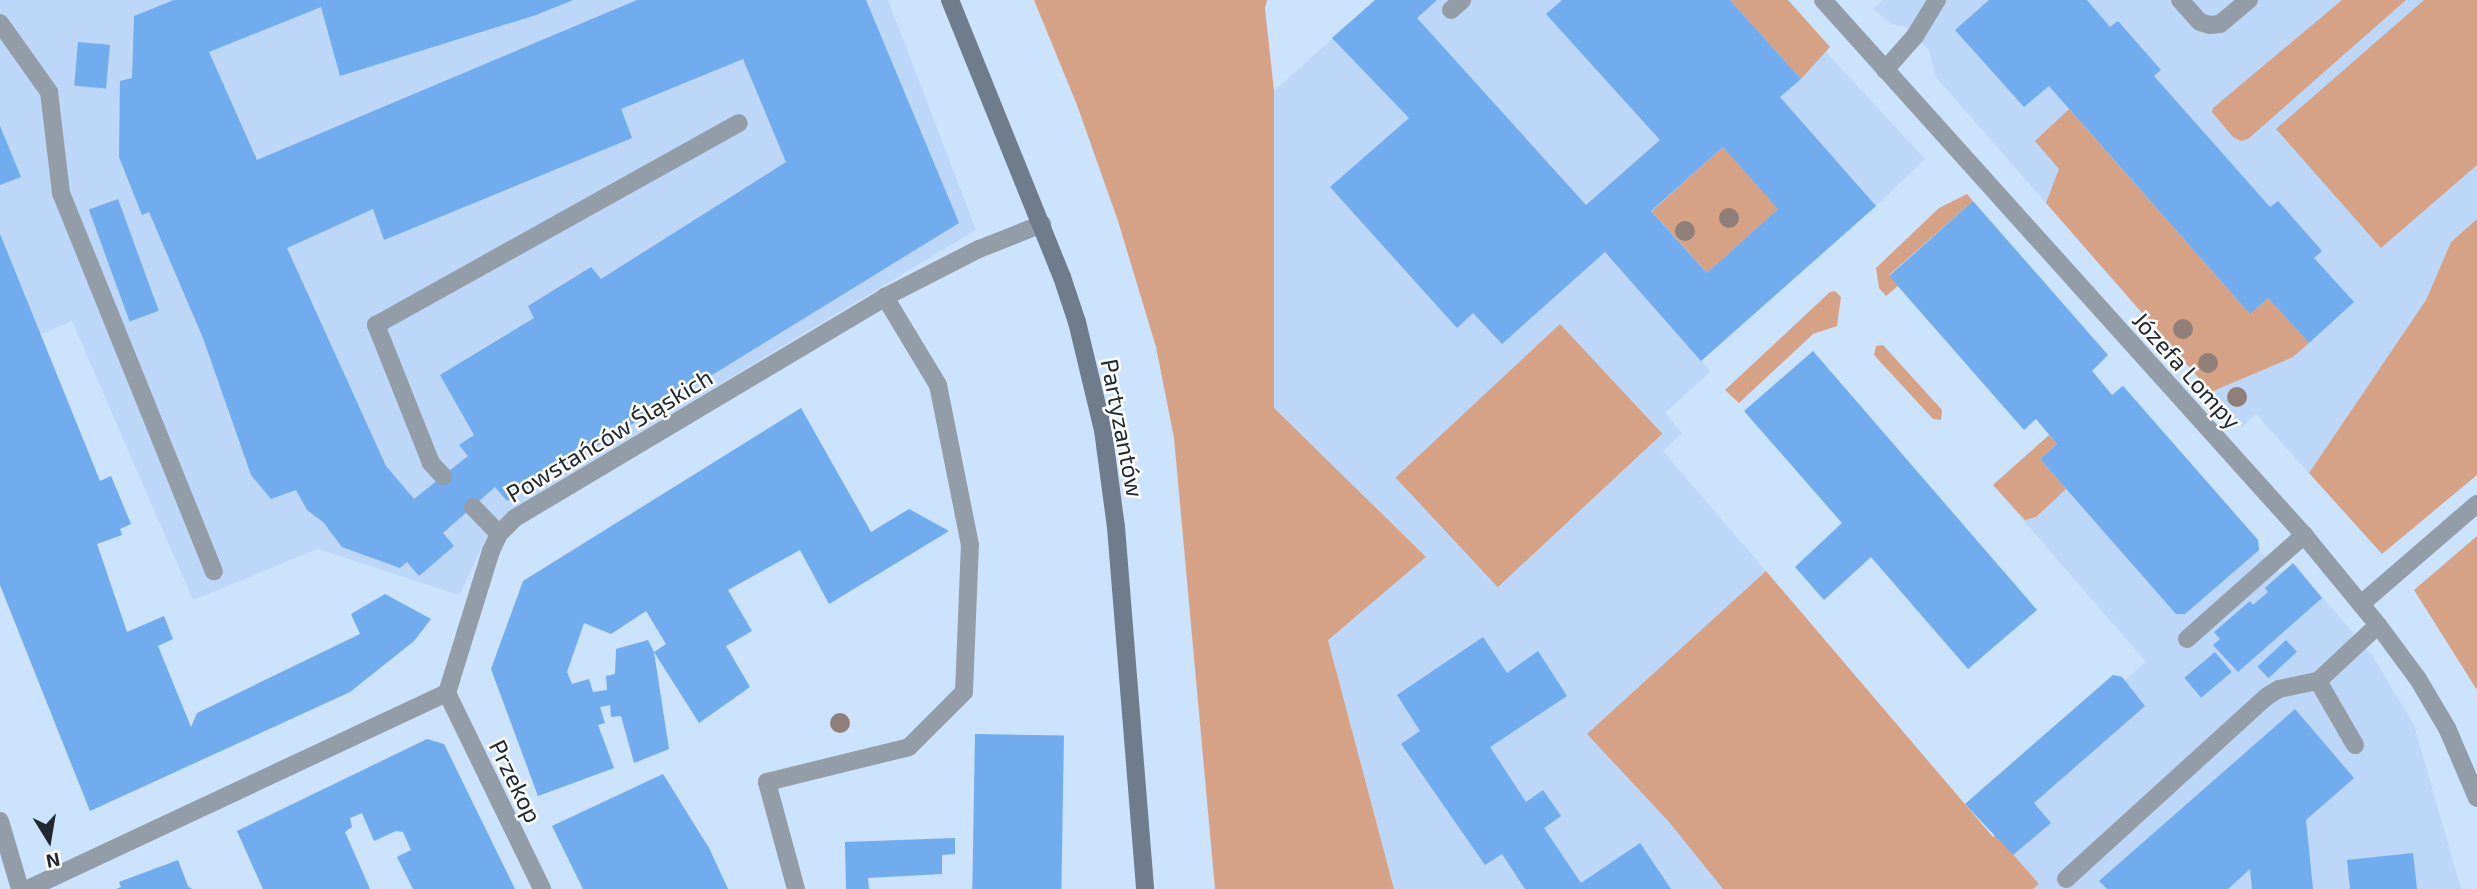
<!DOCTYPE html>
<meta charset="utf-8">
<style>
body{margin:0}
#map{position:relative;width:2477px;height:889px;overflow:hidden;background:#cce3fe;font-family:"Exo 2",sans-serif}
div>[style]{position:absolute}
.built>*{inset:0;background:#bcd7f7}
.green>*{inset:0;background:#d6a286;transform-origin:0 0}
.building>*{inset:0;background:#71acee;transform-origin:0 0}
.service>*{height:18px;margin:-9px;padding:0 9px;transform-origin:9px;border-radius:9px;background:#939da8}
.minor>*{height:18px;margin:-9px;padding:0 9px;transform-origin:9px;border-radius:9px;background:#939da8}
.secondary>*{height:18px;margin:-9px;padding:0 9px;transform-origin:9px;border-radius:9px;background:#6e7c8c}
.trees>*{width:20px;height:20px;margin:-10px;border-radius:50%;background:#907f78}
span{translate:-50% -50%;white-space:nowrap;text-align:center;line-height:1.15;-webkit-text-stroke:5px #fff;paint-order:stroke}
.street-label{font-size:24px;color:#202932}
.north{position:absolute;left:14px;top:805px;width:70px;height:70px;-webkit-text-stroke:5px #fff;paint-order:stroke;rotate:169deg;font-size:19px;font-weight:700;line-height:28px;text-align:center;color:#202932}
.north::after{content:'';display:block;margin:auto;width:24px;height:32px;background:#202932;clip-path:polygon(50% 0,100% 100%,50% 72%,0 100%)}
</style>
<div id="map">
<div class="built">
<i style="clip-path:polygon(0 0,888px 0,976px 230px,520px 504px,486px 538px,459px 595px,318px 549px,193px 600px,72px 321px,0 352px)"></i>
<i style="clip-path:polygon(1375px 0,1788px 0,1830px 47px,1826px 52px,1925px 159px,1876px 206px,1701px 361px,1711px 371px,1665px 413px,1682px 433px,1663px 451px,1766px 571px,1627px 699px,1669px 822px,1723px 889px,1394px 889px,1328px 640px,1274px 408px,1274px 91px)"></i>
<i style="clip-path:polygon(1883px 0,2477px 0,2477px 219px,2451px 242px,2426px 300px,2309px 473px,2256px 414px,2242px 427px,1935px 76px,1929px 50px,1906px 27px,1891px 24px,1873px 9px)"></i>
<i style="clip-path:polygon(2092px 371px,2112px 394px,2123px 386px,2258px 540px,2259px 550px,2280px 574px,2293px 563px,2372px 655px,2414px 725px,2461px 889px,2033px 889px,2039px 884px,1965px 804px,2113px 675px,2125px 680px,2146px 662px,1993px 485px,2049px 435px,2036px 419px)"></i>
</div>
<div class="green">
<i style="clip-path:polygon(1034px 0,1267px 0,1265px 8px,1274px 91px,1274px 408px,1426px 557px,1328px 640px,1394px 889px,1215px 889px,1174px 438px,1156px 347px,1118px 221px,1077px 105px)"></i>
<i style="clip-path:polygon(1730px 0,1788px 0,1830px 47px,1801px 79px)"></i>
<i style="clip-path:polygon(2342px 0,2406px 0,2248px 139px,2241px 141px,2233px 137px,2212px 112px,2213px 108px)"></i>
<i style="clip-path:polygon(2424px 0,2477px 0,2477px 165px,2381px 248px,2276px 129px)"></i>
<i style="clip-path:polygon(2069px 109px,2250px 314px,2268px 298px,2309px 343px,2293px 357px,2211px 392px,2046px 203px,2059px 169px,2035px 141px)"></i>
<i style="left:1723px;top:147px;width:83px;height:96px;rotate:48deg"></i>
<i style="clip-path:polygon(1967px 194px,1973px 201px,1889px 275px,1898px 286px,1886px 296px,1879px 288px,1876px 268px,1939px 208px)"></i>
<i style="clip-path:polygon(2477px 219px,2477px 475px,2382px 554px,2309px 473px,2426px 300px,2451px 242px)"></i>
<i style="clip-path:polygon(1835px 291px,1841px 297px,1837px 326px,1813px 334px,1739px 403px,1725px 390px,1830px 292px)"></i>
<i style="left:1560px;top:324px;width:150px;height:225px;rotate:47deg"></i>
<i style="clip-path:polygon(1883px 345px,1942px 410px,1941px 420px,1933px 419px,1874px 355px,1876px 346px)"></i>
<i style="clip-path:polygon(2049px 435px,2057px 444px,2040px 459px,2066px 489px,2036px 517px,2025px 520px,1993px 485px)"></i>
<i style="clip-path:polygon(2477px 536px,2477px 690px,2414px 590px)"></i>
<i style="clip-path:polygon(1766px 571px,1993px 837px,1996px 835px,2039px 884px,2033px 889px,1723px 889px,1669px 822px,1587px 734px)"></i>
</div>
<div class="building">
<i style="clip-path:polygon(evenodd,174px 0,573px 0,536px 15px,340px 76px,321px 7px,209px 52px,257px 160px,637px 0,866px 0,959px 223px,507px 501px,495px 487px,443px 533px,454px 546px,419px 576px,407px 562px,400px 568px,342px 547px,323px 522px,307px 510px,296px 490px,271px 499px,251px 475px,203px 338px,149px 212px,142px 215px,119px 157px,120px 81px,132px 78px,134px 16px,174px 0,743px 59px,786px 162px,601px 279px,591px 267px,528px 306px,534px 318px,440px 375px,474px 435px,459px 445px,468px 456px,414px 499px,386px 466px,287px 248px,373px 209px,384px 240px,632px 138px,621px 109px,743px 59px)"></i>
<i style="clip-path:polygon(evenodd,1375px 0,1437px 0,1417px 18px,1586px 205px,1660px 140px,1546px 14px,1562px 0,1730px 0,1801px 79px,1780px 97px,1876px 206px,1701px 361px,1605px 252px,1502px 344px,1473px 313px,1457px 328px,1330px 187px,1409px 118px,1332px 38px,1375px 0,1723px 147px,1778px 209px,1707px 273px,1651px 211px,1723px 147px)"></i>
<i style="clip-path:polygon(1989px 0,2087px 0,2110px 27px,2118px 21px,2161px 70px,2154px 76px,2270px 207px,2278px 201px,2322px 251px,2314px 258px,2354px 302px,2309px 343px,2268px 298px,2250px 314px,2049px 86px,2024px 107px,1955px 30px)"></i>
<i style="left:78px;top:42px;width:32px;height:44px;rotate:5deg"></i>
<i style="clip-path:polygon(0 126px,21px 177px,0 185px)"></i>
<i style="left:118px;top:199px;width:119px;height:31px;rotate:70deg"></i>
<i style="clip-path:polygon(1973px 201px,2108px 355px,2092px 371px,2112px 395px,2123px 386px,2258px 540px,2259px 550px,2185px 614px,2176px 614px,2040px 459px,2057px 444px,2036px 419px,2024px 430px,1889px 276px)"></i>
<i style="clip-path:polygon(0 234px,100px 481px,111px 476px,131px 524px,120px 529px,122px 535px,97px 544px,127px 632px,164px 616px,173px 639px,158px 646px,191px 727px,197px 713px,360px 634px,351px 614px,385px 594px,431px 619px,414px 641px,350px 692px,90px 811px,0 585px)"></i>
<i style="clip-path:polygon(1813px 351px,2037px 610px,1968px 669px,1871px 557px,1824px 600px,1795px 567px,1842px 523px,1744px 411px)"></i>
<i style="clip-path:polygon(801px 408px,871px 532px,909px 509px,949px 531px,829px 604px,800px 550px,728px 590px,752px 631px,726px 646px,750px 687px,699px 723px,654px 652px,666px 644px,646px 611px,611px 634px,584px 623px,567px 672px,572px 684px,589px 679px,593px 692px,607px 690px,606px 676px,615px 674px,616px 649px,648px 640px,654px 652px,669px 749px,634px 763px,621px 716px,611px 717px,610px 705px,600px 707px,605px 723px,598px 725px,614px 768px,538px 796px,491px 669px,523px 581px)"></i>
<i style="clip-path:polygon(2293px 563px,2322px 598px,2238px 672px,2213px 645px,2220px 639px,2214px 632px,2250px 601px,2253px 605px,2268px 592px,2265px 588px)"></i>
<i style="clip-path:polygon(1483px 637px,1507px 673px,1538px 651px,1567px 696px,1490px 747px,1526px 802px,1543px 790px,1561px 816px,1544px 828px,1581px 883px,1640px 843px,1671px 889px,1525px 889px,1502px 854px,1485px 865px,1401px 744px,1420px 731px,1397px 695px)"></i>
<i style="left:2286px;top:640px;width:16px;height:39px;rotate:47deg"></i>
<i style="left:2215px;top:652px;width:26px;height:40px;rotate:50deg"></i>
<i style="clip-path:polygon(2113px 675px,2122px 677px,2145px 706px,2034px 803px,2051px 823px,2013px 855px,1965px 804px)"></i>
<i style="clip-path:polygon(2295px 709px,2354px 778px,2306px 820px,2313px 889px,2252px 889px,2250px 869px,2228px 889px,2107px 889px,2099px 881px)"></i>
<i style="left:975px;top:734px;width:89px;height:155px;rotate:1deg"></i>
<i style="clip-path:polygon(427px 739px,444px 744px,515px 889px,413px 889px,397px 857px,411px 850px,403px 832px,396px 831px,374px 841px,362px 813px,350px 818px,352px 827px,345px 832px,370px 889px,263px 889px,237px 831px)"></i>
<i style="clip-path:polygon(663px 774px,709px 848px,728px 889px,583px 889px,552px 826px)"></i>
<i style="clip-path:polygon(955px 838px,955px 854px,942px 855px,942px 874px,868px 878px,869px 889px,846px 889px,845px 842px)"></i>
<i style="clip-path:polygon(2413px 853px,2417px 889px,2350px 889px,2347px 860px)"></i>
<i style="clip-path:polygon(178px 860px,188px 886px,192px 889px,116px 889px,121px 887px,119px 882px)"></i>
</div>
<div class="service">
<i style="left:2180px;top:0;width:30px;rotate:48deg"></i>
<i style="left:2200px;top:22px;width:10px;rotate:17deg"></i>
<i style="left:2210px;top:25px;width:10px;rotate:-6deg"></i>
<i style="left:2220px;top:24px;width:38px;rotate:-40deg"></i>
<i style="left:1451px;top:10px;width:15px;rotate:-42deg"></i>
<i style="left:0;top:23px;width:85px;rotate:54.6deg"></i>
<i style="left:49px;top:92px;width:102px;rotate:83.2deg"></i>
<i style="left:61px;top:193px;width:408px;rotate:68deg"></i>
<i style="left:1885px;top:70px;width:45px;rotate:-48.6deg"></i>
<i style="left:1915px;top:36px;width:42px;rotate:-58.6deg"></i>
<i style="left:443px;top:476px;width:18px;rotate:-133deg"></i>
<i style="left:431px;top:463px;width:149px;rotate:-111.7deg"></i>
<i style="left:376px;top:325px;width:415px;rotate:-29.1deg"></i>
<i style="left:473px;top:507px;width:37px;rotate:46deg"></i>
<i style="left:2361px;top:604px;width:153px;rotate:-40.8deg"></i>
<i style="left:2187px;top:639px;width:157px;rotate:-41.6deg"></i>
<i style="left:2318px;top:681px;width:74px;rotate:60deg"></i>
<i style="left:2066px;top:879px;width:270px;rotate:-42.3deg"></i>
<i style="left:2266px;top:697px;width:15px;rotate:-32deg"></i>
<i style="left:2279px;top:689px;width:40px;rotate:-12deg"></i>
<i style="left:2318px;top:681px;width:82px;rotate:-43deg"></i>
<i style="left:796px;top:889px;width:111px;rotate:-105.2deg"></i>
<i style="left:767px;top:782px;width:146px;rotate:-13.8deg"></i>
<i style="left:909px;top:747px;width:78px;rotate:-45deg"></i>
<i style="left:964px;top:692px;width:147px;rotate:-87.7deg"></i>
<i style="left:970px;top:545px;width:163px;rotate:-101.3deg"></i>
<i style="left:938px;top:385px;width:103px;rotate:-121.1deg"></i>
</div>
<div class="minor">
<i style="left:1823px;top:0;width:719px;rotate:48.04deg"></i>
<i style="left:2304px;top:535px;width:117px;rotate:50.6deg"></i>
<i style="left:2378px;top:625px;width:67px;rotate:53.5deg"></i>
<i style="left:2418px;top:679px;width:57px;rotate:59.4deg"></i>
<i style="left:2447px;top:728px;width:76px;rotate:66.8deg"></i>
<i style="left:447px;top:693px;width:218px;rotate:64.1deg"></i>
<i style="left:0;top:821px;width:71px;rotate:73.6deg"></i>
<i style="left:28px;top:889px;width:463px;rotate:-25.1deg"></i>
<i style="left:447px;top:693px;width:149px;rotate:-72.8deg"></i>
<i style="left:491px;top:551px;width:19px;rotate:-65deg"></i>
<i style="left:499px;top:534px;width:23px;rotate:-45deg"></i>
<i style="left:515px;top:518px;width:431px;rotate:-30.8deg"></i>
<i style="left:885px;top:297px;width:106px;rotate:-27.1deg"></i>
<i style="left:979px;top:249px;width:68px;rotate:-21.6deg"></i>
</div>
<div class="secondary">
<i style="left:950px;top:0;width:299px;rotate:68deg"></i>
<i style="left:1062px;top:277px;width:47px;rotate:71.6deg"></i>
<i style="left:1077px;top:322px;width:111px;rotate:76.5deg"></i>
<i style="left:1103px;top:430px;width:98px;rotate:82.4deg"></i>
<i style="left:1116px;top:527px;width:363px;rotate:85.4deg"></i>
</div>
<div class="trees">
<i style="left:1729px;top:218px"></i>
<i style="left:1685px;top:231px"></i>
<i style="left:2183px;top:329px"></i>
<i style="left:2208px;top:363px"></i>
<i style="left:2237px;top:397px"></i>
<i style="left:840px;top:723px"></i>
</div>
<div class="street-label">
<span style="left:2187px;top:370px;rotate:48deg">Józefa Lompy</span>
<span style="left:1123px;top:428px;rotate:79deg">Partyzantów</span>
<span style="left:609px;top:435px;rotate:-31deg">Powstańców Śląskich</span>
<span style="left:516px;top:781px;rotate:64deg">Przekop</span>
</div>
<div class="north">N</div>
</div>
